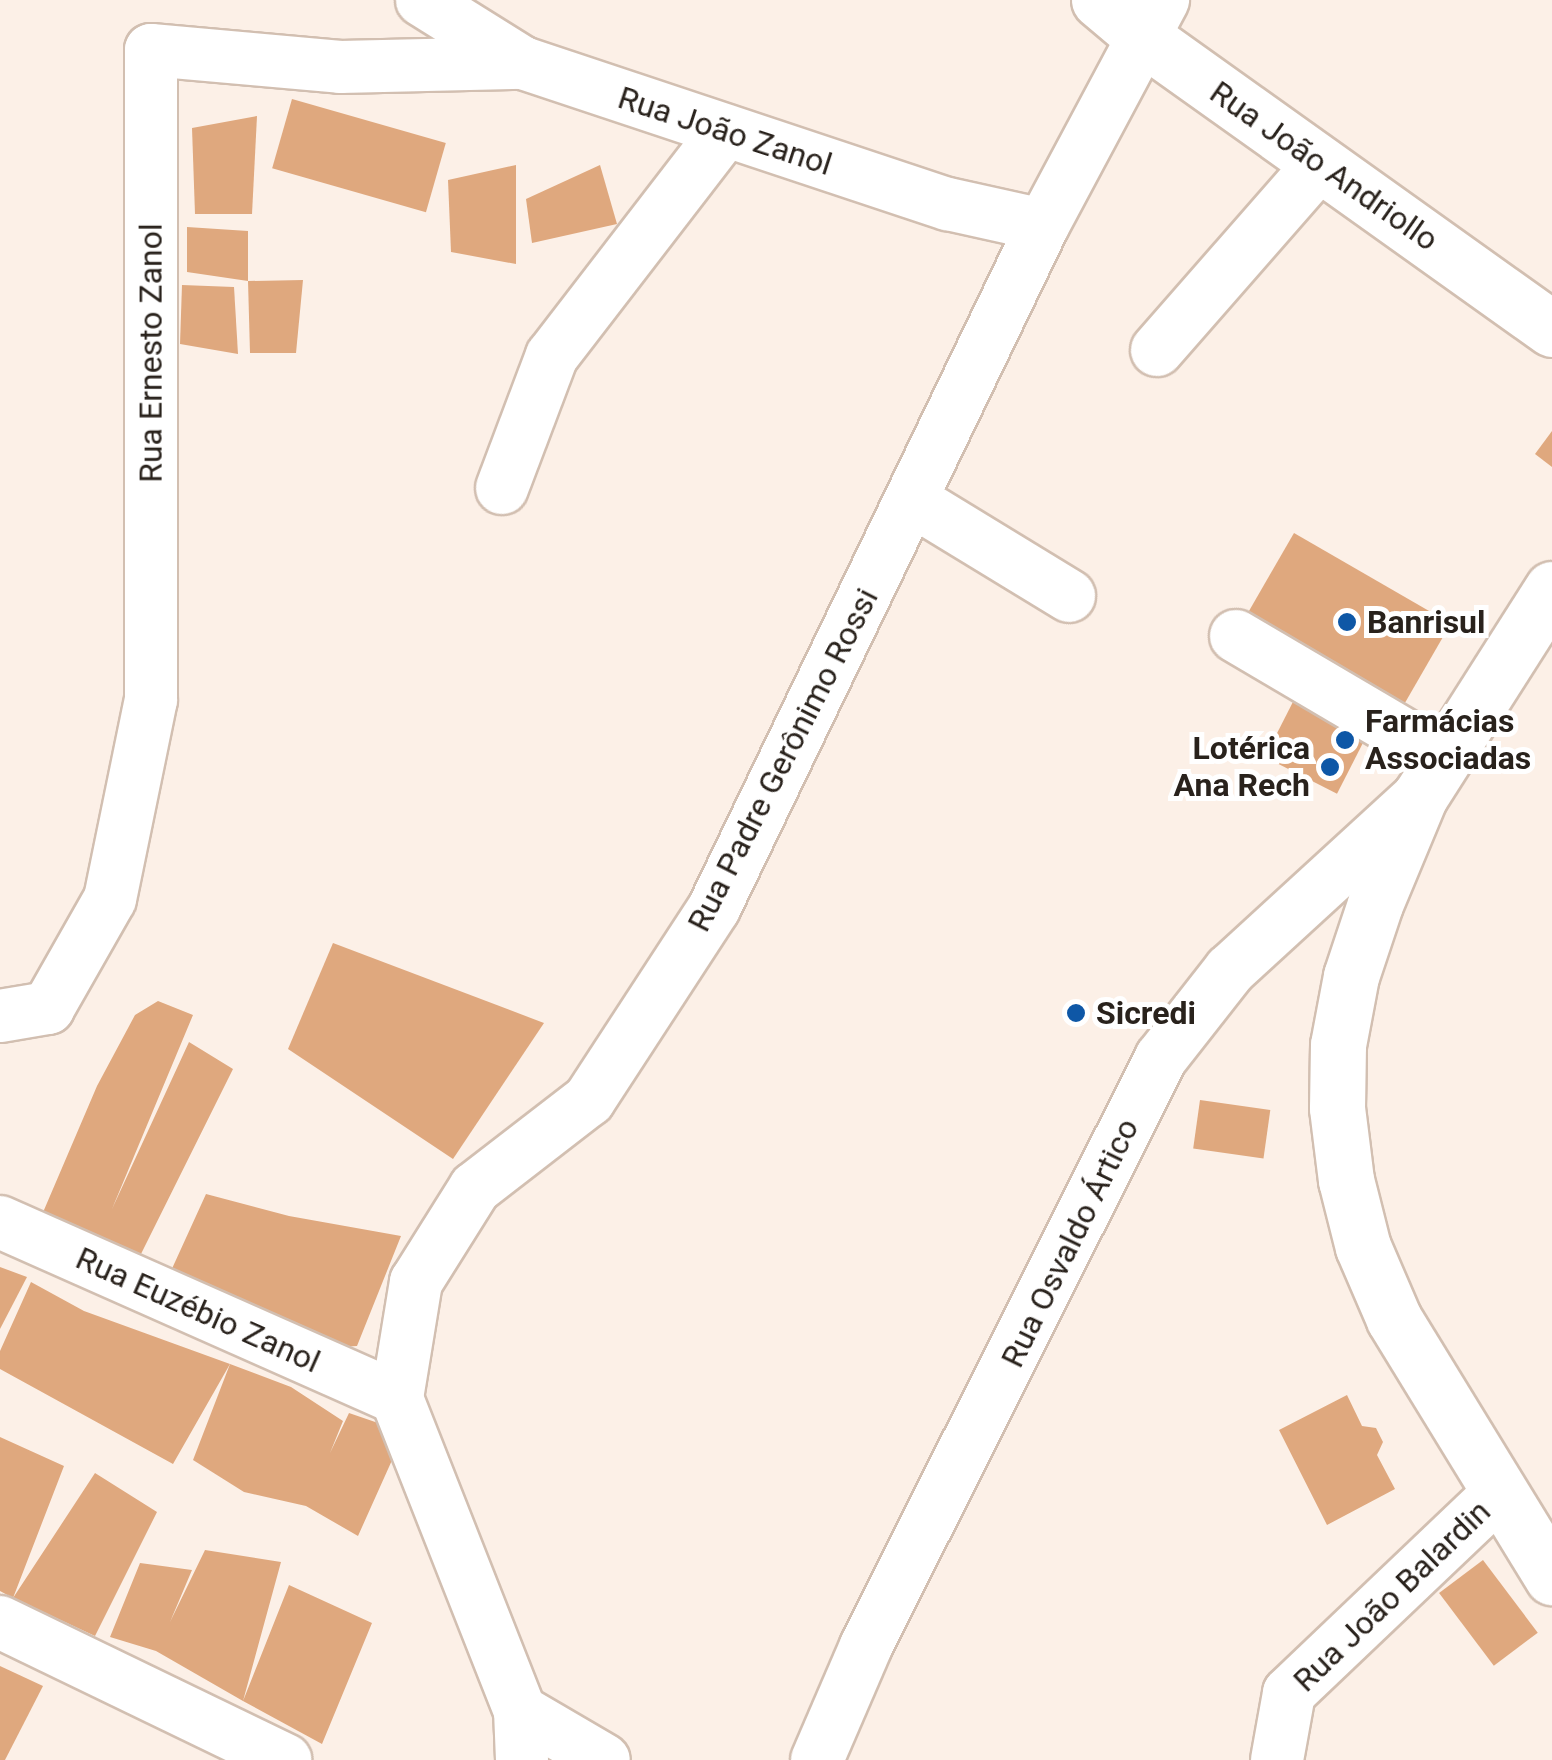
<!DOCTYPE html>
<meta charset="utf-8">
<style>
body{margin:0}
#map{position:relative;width:1552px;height:1760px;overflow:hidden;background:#fcf0e7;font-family:Roboto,sans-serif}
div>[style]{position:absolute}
.building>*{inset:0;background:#dfa87e;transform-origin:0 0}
.roads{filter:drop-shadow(2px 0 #d2bfb1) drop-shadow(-2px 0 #d2bfb1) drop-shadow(0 2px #d2bfb1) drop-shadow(0 -2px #d2bfb1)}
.minor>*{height:52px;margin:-26px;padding:0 26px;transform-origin:26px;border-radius:26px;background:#fff}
.major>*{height:55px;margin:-27.5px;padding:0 27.5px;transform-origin:27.5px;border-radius:27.5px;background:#fff}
.dots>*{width:28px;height:28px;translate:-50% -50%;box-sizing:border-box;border:5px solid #fff;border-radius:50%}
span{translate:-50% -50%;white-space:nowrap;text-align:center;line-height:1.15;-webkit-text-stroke:10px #fff;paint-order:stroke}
.street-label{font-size:32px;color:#29221c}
.poi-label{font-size:32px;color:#29221c;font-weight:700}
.left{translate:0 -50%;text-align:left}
.right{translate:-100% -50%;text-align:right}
</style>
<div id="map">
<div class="building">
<i style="left:292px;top:99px;width:160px;height:72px;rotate:16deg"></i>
<i style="clip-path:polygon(257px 116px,252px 214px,195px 214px,192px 128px)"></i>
<i style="clip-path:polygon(516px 165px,516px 264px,451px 252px,448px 180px)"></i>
<i style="clip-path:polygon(600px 165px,617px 224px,532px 243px,526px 199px)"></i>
<i style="clip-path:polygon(187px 227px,248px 231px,248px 281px,187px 272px)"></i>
<i style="clip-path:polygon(303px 280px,296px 353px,250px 353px,248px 281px)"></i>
<i style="clip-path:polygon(182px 285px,234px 287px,238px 354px,180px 344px)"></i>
<i style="clip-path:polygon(1552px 431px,1552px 467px,1535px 454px)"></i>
<i style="left:1294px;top:533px;width:181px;height:101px;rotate:30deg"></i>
<i style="left:1298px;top:692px;width:81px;height:73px;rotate:27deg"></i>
<i style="clip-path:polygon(333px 943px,544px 1023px,453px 1159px,288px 1049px)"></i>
<i style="clip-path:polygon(158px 1001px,193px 1015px,112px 1209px,189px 1042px,233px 1069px,138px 1260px,41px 1217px,97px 1086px,135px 1015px)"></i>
<i style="left:1200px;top:1100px;width:71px;height:49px;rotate:8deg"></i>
<i style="clip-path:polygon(206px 1194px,289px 1216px,401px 1236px,357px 1346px,340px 1347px,170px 1273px)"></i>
<i style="clip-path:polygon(0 1267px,27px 1277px,0 1329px)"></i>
<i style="clip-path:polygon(31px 1282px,84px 1311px,230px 1364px,173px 1464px,0 1369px,0 1351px)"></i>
<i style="clip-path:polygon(230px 1364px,291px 1387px,343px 1421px,330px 1453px,349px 1413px,381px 1424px,393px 1458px,358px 1536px,306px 1506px,244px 1492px,193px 1460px)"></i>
<i style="clip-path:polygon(1347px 1395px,1362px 1426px,1376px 1428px,1383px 1442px,1377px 1455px,1395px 1489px,1327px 1525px,1279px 1430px)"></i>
<i style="clip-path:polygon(0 1437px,64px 1466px,13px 1598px,95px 1473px,157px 1512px,95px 1636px,13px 1598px,0 1591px)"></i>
<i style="clip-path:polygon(205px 1550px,281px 1562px,243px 1701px,289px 1585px,372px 1623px,322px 1744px,243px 1701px,156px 1651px,110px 1637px,140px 1563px,192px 1570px,170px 1622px)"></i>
<i style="left:1483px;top:1560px;width:91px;height:55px;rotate:53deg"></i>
<i style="clip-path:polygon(0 1666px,43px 1686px,5px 1760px,0 1760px)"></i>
</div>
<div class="roads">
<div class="minor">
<i style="left:422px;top:0;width:119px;rotate:32deg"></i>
<i style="left:523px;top:63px;width:448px;rotate:18.4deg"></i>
<i style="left:948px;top:204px;width:97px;rotate:12.5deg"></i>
<i style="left:1157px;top:350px;width:247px;rotate:-48.8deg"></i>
<i style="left:502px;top:488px;width:141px;rotate:-69.3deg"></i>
<i style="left:552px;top:356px;width:284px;rotate:-52.4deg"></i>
<i style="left:912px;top:500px;width:184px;rotate:31.4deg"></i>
<i style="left:1236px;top:636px;width:240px;rotate:30.5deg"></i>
<i style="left:0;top:1016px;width:49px;rotate:-9.5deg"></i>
<i style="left:48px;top:1008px;width:125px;rotate:-60.4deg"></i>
<i style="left:110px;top:899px;width:203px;rotate:-78.4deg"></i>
<i style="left:151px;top:700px;width:650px;rotate:-90deg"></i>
<i style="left:151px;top:50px;width:190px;rotate:5.1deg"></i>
<i style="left:340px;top:67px;width:183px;rotate:-1.3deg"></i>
<i style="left:0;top:1222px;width:434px;rotate:23.9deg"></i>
<i style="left:0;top:1622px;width:317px;rotate:25.8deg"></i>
<i style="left:520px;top:1711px;width:97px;rotate:30.3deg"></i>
<i style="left:522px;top:1760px;width:49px;rotate:-92.3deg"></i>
<i style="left:520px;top:1711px;width:336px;rotate:-111.5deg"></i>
<i style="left:397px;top:1398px;width:118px;rotate:-80.7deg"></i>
<i style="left:416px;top:1282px;width:111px;rotate:-57.9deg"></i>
<i style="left:475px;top:1188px;width:144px;rotate:-37.7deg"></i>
<i style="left:589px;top:1100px;width:229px;rotate:-56.9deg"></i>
<i style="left:714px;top:908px;width:758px;rotate:-64.28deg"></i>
<i style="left:1043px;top:225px;width:255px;rotate:-61.9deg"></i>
<i style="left:817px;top:1760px;width:124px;rotate:-66.7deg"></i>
<i style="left:866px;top:1646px;width:658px;rotate:-63.36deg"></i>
<i style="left:1161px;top:1058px;width:112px;rotate:-51.9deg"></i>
<i style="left:1230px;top:970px;width:258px;rotate:-42.5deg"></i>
<i style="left:1277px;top:1760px;width:68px;rotate:-79.8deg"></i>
<i style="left:1289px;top:1693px;width:291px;rotate:-43.6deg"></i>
</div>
<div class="major">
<i style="left:1099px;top:0;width:59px;rotate:40.2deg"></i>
<i style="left:1144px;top:38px;width:501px;rotate:35.5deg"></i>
<i style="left:1552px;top:589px;width:246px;rotate:122.5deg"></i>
<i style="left:1420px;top:796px;width:117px;rotate:112.6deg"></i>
<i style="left:1375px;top:904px;width:76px;rotate:108.4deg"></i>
<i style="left:1351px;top:976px;width:70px;rotate:100.7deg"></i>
<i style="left:1338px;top:1045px;width:63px;rotate:90.9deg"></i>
<i style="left:1337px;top:1108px;width:73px;rotate:82.9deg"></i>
<i style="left:1346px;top:1180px;width:69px;rotate:75.8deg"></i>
<i style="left:1363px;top:1247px;width:78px;rotate:66.7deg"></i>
<i style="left:1394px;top:1319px;width:303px;rotate:58.5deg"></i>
</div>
</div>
<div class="dots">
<i style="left:1347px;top:622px;background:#0e57a6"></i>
<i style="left:1345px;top:740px;background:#0e57a6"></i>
<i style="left:1330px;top:767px;background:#0e57a6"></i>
<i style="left:1076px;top:1013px;background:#0e57a6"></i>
</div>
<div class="street-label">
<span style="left:725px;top:131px;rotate:18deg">Rua João Zanol</span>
<span style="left:1324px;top:166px;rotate:35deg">Rua João Andriollo</span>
<span style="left:151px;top:353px;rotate:-90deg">Rua Ernesto Zanol</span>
<span style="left:783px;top:760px;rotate:-63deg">Rua Padre Gerônimo Rossi</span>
<span style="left:1070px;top:1243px;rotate:-64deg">Rua Osvaldo Ártico</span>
<span style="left:198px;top:1310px;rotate:24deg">Rua Euzébio Zanol</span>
<span style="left:1392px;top:1596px;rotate:-44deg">Rua João Balardin</span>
</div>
<div class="poi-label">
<span class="left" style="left:1367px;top:622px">Banrisul</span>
<span class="left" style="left:1365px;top:740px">Farmácias<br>Associadas</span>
<span class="right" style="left:1310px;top:767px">Lotérica<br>Ana Rech</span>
<span class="left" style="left:1096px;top:1013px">Sicredi</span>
</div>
</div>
